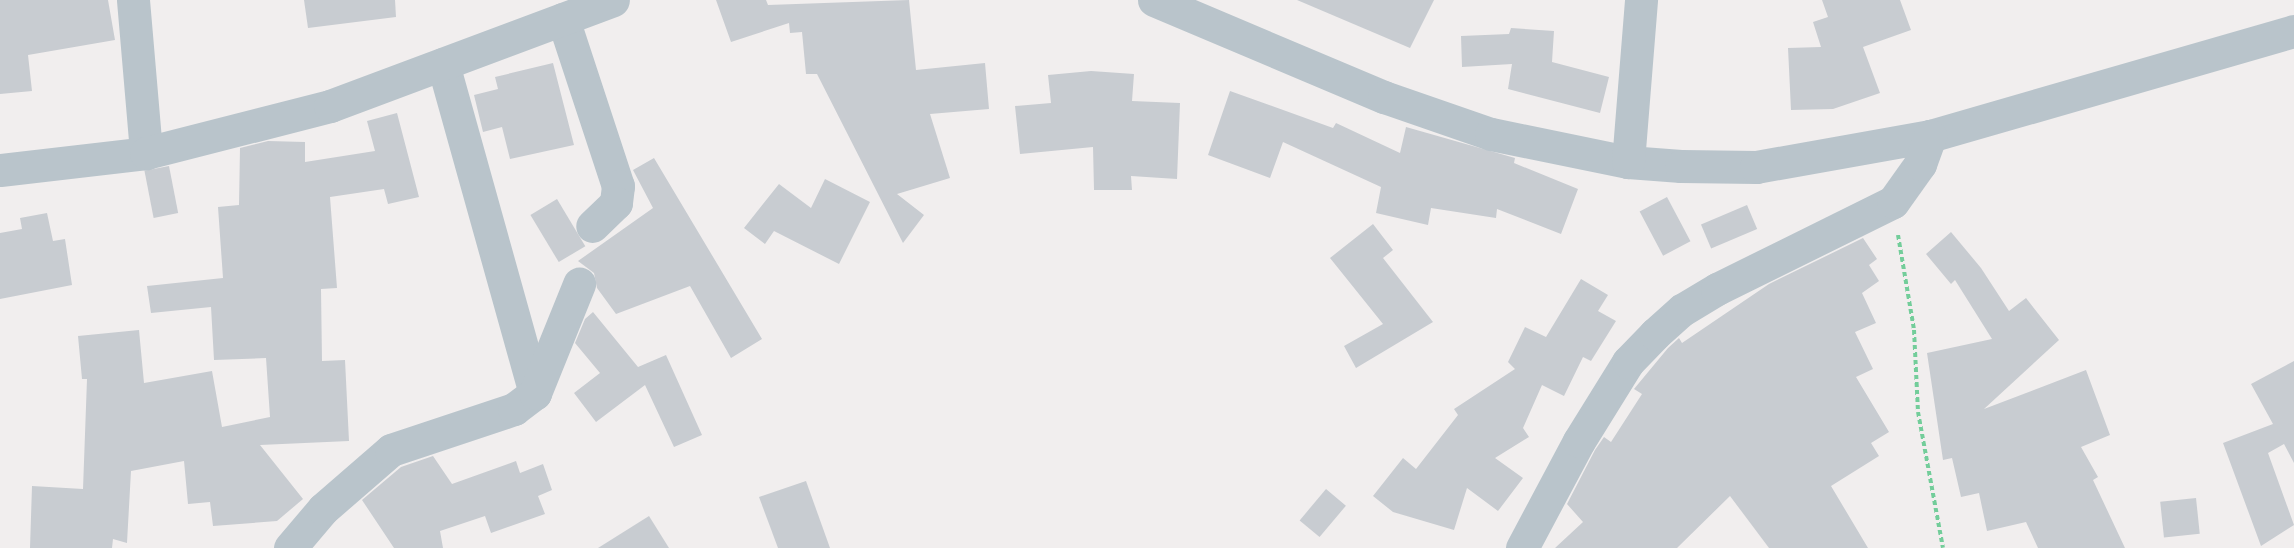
<!DOCTYPE html>
<style>
body{margin:0}
#map{position:relative;width:2294px;height:548px;overflow:hidden;background:#f1eeee;font-family:Karla,sans-serif}
div>[style]{position:absolute}
.building>*{inset:0;background:#c8ccd1;transform-origin:0 0}
.path>*{height:4px;margin-top:-2px;transform-origin:0;background:repeating-linear-gradient(90deg,#73cd9a 0 4.5px,transparent 0 7.5px)}
.minor>*{height:33px;margin:-16.5px;padding:0 16.5px;transform-origin:16.5px;border-radius:16.5px;background:#b9c4cb}
span{translate:-50% -50%;white-space:nowrap;text-align:center;line-height:1.15;-webkit-text-stroke:5px #fff;paint-order:stroke}
</style>
<div id="map">
<div class="building">
<i style="clip-path:polygon(0 0,108px 0,115px 40px,28px 55px,32px 91px,0 94px)"></i>
<i style="clip-path:polygon(304px 0,395px 0,396px 17px,308px 28px)"></i>
<i style="clip-path:polygon(716px 0,766px 0,768px 5px,909px 0,916px 70px,985px 63px,989px 109px,930px 114px,950px 178px,897px 194px,924px 215px,903px 243px,817px 74px,806px 74px,802px 32px,790px 33px,789px 23px,731px 42px)"></i>
<i style="clip-path:polygon(1297px 0,1434px 0,1410px 48px)"></i>
<i style="clip-path:polygon(1822px 0,1900px 0,1911px 30px,1863px 47px,1880px 93px,1833px 109px,1791px 110px,1788px 48px,1821px 47px,1813px 22px,1828px 17px)"></i>
<i style="clip-path:polygon(1511px 28px,1554px 31px,1552px 62px,1609px 77px,1600px 113px,1508px 89px,1512px 64px,1462px 67px,1461px 36px,1509px 34px)"></i>
<i style="clip-path:polygon(553px 63px,574px 145px,510px 159px,502px 127px,483px 132px,474px 95px,498px 89px,495px 77px)"></i>
<i style="clip-path:polygon(1091px 71px,1134px 74px,1132px 101px,1180px 103px,1177px 179px,1131px 176px,1132px 190px,1094px 190px,1093px 147px,1020px 154px,1015px 106px,1051px 103px,1048px 75px)"></i>
<i style="clip-path:polygon(1230px 91px,1333px 128px,1336px 123px,1400px 153px,1406px 127px,1515px 158px,1514px 163px,1578px 189px,1561px 234px,1497px 209px,1496px 218px,1431px 208px,1428px 225px,1376px 213px,1381px 187px,1283px 142px,1270px 178px,1208px 155px)"></i>
<i style="clip-path:polygon(397px 113px,419px 197px,388px 204px,384px 189px,330px 197px,337px 288px,321px 289px,322px 361px,345px 360px,349px 441px,260px 445px,303px 499px,277px 521px,213px 526px,210px 502px,188px 504px,184px 461px,131px 471px,127px 543px,113px 539px,112px 548px,30px 548px,32px 486px,83px 489px,87px 379px,82px 379px,78px 336px,139px 330px,144px 383px,212px 371px,222px 427px,270px 417px,266px 358px,214px 360px,211px 307px,151px 313px,147px 286px,223px 278px,218px 207px,239px 205px,240px 148px,268px 141px,305px 142px,305px 162px,375px 151px,367px 121px)"></i>
<i style="clip-path:polygon(654px 158px,762px 339px,731px 358px,690px 286px,616px 314px,597px 288px,594px 273px,578px 261px,653px 208px,633px 170px)"></i>
<i style="left:169px;top:166px;width:48px;height:25px;rotate:79deg"></i>
<i style="clip-path:polygon(825px 179px,870px 202px,839px 264px,774px 231px,765px 244px,744px 228px,779px 184px,811px 208px)"></i>
<i style="left:1667px;top:197px;width:50px;height:31px;rotate:62deg"></i>
<i style="left:557px;top:199px;width:55px;height:31px;rotate:59deg"></i>
<i style="left:1747px;top:205px;width:26px;height:50px;rotate:67deg"></i>
<i style="clip-path:polygon(47px 213px,53px 241px,65px 239px,72px 285px,0 299px,0 233px,22px 229px,20px 218px)"></i>
<i style="clip-path:polygon(1373px 224px,1393px 250px,1383px 258px,1433px 322px,1356px 368px,1344px 346px,1383px 324px,1330px 258px)"></i>
<i style="clip-path:polygon(1951px 232px,1981px 268px,2009px 311px,2026px 298px,2059px 340px,1984px 409px,2086px 370px,2110px 435px,2081px 447px,2098px 477px,2093px 480px,2125px 548px,2038px 548px,2026px 522px,1987px 531px,1979px 493px,1961px 497px,1952px 458px,1943px 460px,1927px 353px,1992px 339px,1955px 280px,1951px 284px,1926px 254px)"></i>
<i style="clip-path:polygon(1863px 238px,1877px 259px,1869px 265px,1879px 281px,1862px 293px,1876px 323px,1855px 332px,1873px 369px,1856px 377px,1889px 432px,1871px 443px,1879px 456px,1831px 486px,1868px 548px,1769px 548px,1730px 496px,1677px 548px,1555px 548px,1583px 522px,1567px 504px,1595px 450px,1604px 437px,1611px 442px,1642px 394px,1634px 389px,1668px 348px,1679px 338px,1682px 343px,1769px 284px)"></i>
<i style="clip-path:polygon(1581px 279px,1608px 295px,1598px 311px,1616px 321px,1591px 361px,1583px 357px,1564px 396px,1542px 385px,1523px 428px,1529px 437px,1495px 458px,1523px 478px,1498px 511px,1467px 488px,1454px 530px,1393px 512px,1373px 496px,1403px 458px,1416px 469px,1458px 415px,1454px 409px,1515px 369px,1508px 362px,1525px 327px,1546px 337px)"></i>
<i style="clip-path:polygon(593px 312px,638px 367px,666px 355px,702px 435px,674px 447px,645px 385px,596px 422px,574px 393px,600px 373px,575px 343px,585px 319px)"></i>
<i style="clip-path:polygon(2294px 361px,2294px 463px,2284px 444px,2268px 453px,2294px 525px,2261px 546px,2223px 443px,2273px 424px,2251px 384px)"></i>
<i style="clip-path:polygon(433px 456px,452px 484px,516px 461px,520px 473px,543px 464px,552px 490px,538px 496px,545px 514px,491px 533px,485px 516px,440px 531px,443px 548px,394px 548px,362px 500px,401px 467px)"></i>
<i style="clip-path:polygon(806px 481px,830px 548px,778px 548px,759px 497px)"></i>
<i style="left:1326px;top:489px;width:26px;height:41px;rotate:40deg"></i>
<i style="left:2196px;top:498px;width:36px;height:36px;rotate:84deg"></i>
<i style="clip-path:polygon(649px 516px,669px 548px,598px 548px)"></i>
</div>
<div class="path">
<i style="left:1898px;top:235px;width:96px;rotate:80.4deg"></i>
<i style="left:1914px;top:330px;width:82px;rotate:87.2deg"></i>
<i style="left:1918px;top:412px;width:138px;rotate:79.6deg"></i>
</div>
<div class="minor">
<i style="left:133px;top:0;width:154px;rotate:85.1deg"></i>
<i style="left:1154px;top:0;width:250px;rotate:22.9deg"></i>
<i style="left:1384px;top:97px;width:113px;rotate:19.1deg"></i>
<i style="left:1491px;top:134px;width:140px;rotate:11.6deg"></i>
<i style="left:1628px;top:162px;width:53px;rotate:4.3deg"></i>
<i style="left:1681px;top:166px;width:75px;rotate:0.8deg"></i>
<i style="left:1756px;top:167px;width:177px;rotate:-10.1deg"></i>
<i style="left:1930px;top:136px;width:379px;rotate:-16.1deg"></i>
<i style="left:563px;top:19px;width:176px;rotate:71.8deg"></i>
<i style="left:618px;top:186px;width:17px;rotate:97deg"></i>
<i style="left:616px;top:203px;width:33px;rotate:136deg"></i>
<i style="left:443px;top:64px;width:342px;rotate:74.4deg"></i>
<i style="left:1628px;top:162px;width:163px;rotate:-85.4deg"></i>
<i style="left:0;top:170px;width:147px;rotate:-6.6deg"></i>
<i style="left:146px;top:153px;width:190px;rotate:-14.3deg"></i>
<i style="left:330px;top:106px;width:302px;rotate:-20.5deg"></i>
<i style="left:290px;top:548px;width:51px;rotate:-49.8deg"></i>
<i style="left:323px;top:509px;width:90px;rotate:-40.9deg"></i>
<i style="left:391px;top:450px;width:130px;rotate:-18.4deg"></i>
<i style="left:514px;top:409px;width:26px;rotate:-37deg"></i>
<i style="left:535px;top:393px;width:118px;rotate:-68deg"></i>
<i style="left:1522px;top:548px;width:121px;rotate:-62deg"></i>
<i style="left:1579px;top:441px;width:93px;rotate:-58.2deg"></i>
<i style="left:1628px;top:362px;width:39px;rotate:-46deg"></i>
<i style="left:1655px;top:334px;width:36px;rotate:-42deg"></i>
<i style="left:1682px;top:310px;width:41px;rotate:-31deg"></i>
<i style="left:1717px;top:289px;width:196px;rotate:-26.3deg"></i>
<i style="left:1893px;top:202px;width:47px;rotate:-54.6deg"></i>
<i style="left:1920px;top:164px;width:30px;rotate:-70deg"></i>
</div>
</div>
